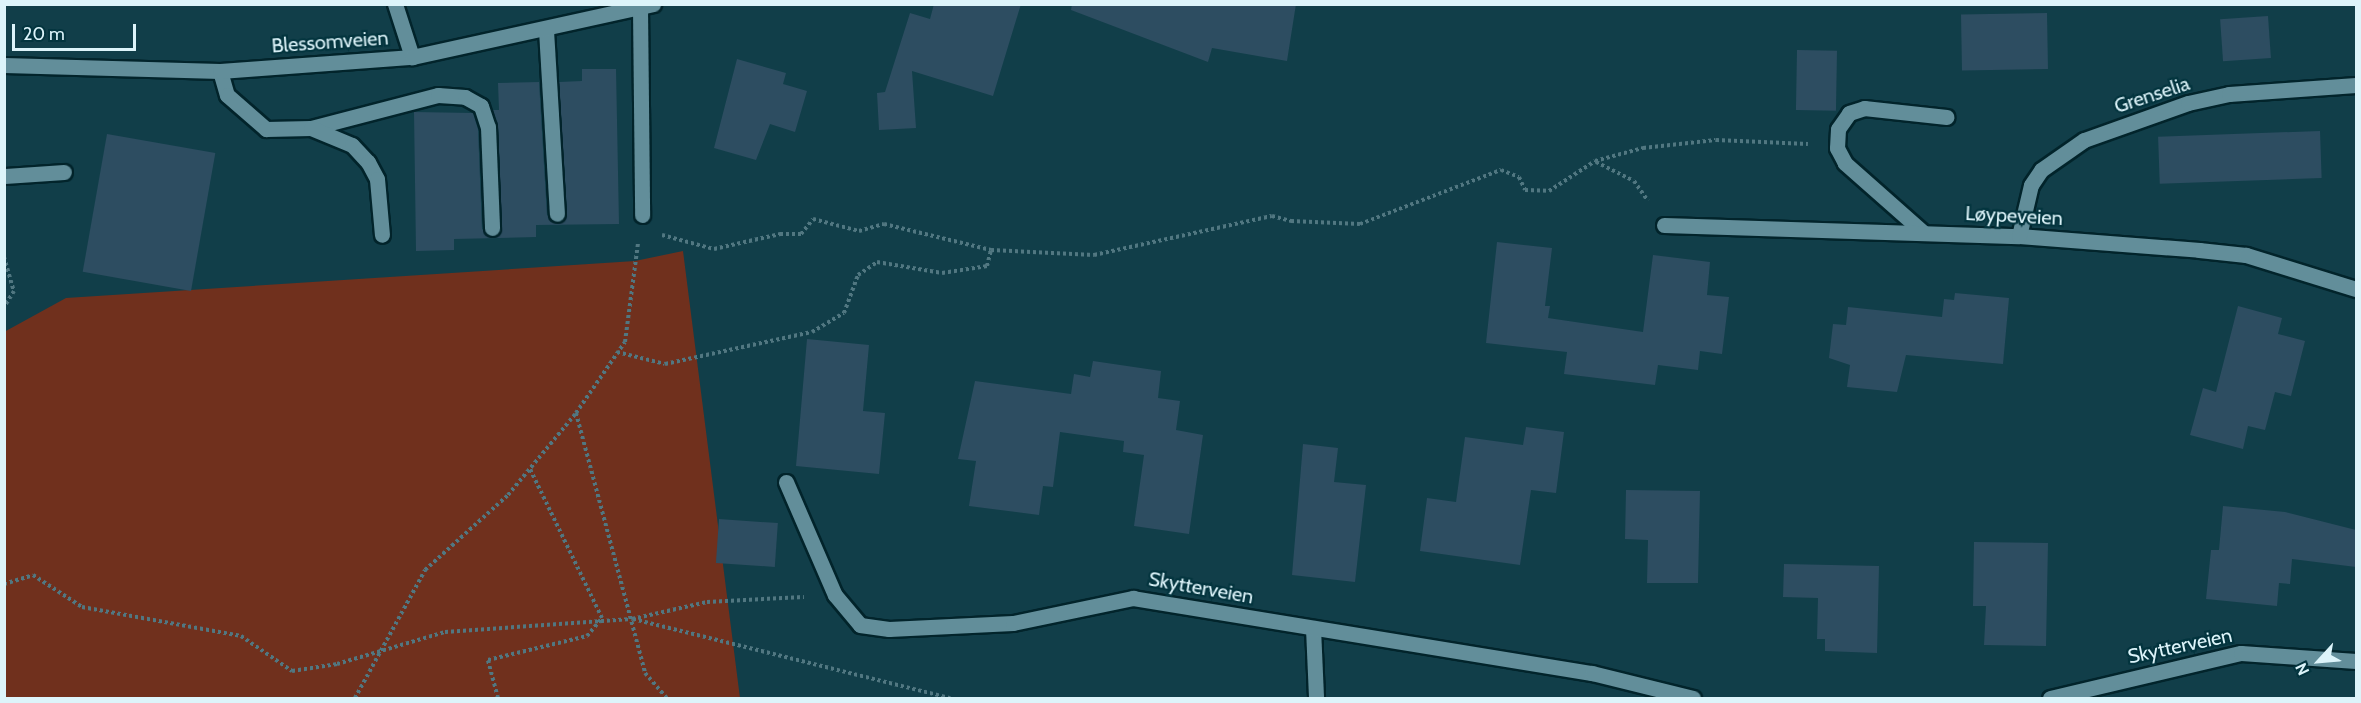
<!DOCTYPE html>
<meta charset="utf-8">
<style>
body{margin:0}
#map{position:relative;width:2361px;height:703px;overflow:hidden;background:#113e49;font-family:Cabin,sans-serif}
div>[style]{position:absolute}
.green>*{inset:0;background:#70301d}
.building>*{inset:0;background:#2d4d61;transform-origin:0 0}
.path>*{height:4px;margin-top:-2px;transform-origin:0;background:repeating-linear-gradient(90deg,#517781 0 3px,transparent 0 6px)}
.roads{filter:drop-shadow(2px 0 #02242b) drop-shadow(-2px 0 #02242b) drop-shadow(0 2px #02242b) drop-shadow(0 -2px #02242b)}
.service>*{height:15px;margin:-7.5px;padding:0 7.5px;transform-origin:7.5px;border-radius:7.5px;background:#628e9a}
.minor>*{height:15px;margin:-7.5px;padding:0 7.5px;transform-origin:7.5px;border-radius:7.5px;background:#628e9a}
span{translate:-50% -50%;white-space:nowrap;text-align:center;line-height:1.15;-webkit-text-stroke:4.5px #03343e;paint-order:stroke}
.street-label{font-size:20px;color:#ddf4fa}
.frame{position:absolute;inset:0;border:6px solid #ddf4fa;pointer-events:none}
.north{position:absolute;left:2289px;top:631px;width:60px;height:60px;-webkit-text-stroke:4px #03343e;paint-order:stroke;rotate:244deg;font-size:16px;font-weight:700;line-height:24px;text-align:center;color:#ddf4fa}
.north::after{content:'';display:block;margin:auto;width:21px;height:27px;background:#ddf4fa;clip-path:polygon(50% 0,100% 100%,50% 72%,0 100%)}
.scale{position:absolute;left:12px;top:24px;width:124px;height:27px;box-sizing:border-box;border:3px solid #ddf4fa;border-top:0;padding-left:8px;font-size:18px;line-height:21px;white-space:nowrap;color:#ddf4fa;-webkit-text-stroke:4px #03343e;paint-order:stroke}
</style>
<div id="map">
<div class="green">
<i style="clip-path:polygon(683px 251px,740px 698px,5px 698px,4px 332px,66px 298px,635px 261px)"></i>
</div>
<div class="building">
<i style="clip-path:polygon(934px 4px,1021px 4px,993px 96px,912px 71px,916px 128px,879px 130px,877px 93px,885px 92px,910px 13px,930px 19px)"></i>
<i style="clip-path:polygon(1072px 4px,1296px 4px,1287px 61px,1212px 48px,1208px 62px,1071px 10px)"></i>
<i style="left:2047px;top:13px;width:56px;height:86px;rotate:89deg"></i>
<i style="left:2268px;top:16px;width:42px;height:48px;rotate:86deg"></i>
<i style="left:1797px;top:50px;width:40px;height:60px;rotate:1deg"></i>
<i style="clip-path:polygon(737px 59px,786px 73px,783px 84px,807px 91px,795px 132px,770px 124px,756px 160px,714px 148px)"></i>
<i style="clip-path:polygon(582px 69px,616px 69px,619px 224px,536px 225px,536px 237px,454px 239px,454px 250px,416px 251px,414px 112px,473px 113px,478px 129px,482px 229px,493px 238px,502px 228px,498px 127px,493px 110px,499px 110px,498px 83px,539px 82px,547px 215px,558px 224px,567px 213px,559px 82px,582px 81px)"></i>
<i style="left:2320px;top:131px;width:47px;height:162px;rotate:88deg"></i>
<i style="left:107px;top:134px;width:110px;height:140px;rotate:10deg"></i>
<i style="clip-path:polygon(1497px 242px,1552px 248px,1545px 306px,1550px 306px,1548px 318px,1643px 332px,1653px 255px,1710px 262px,1707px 295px,1729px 297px,1722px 354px,1700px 351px,1698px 370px,1658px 365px,1655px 385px,1564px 374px,1567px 352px,1486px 343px)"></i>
<i style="clip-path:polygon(1955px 293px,2009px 298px,2003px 364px,1906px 355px,1897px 392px,1847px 387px,1850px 365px,1829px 358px,1833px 324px,1846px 325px,1848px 307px,1942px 317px,1944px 299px,1954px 300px)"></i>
<i style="clip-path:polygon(2238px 306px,2282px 318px,2278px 334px,2305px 341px,2291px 396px,2275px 392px,2265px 430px,2248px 426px,2243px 449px,2190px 435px,2203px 388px,2216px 392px)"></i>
<i style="clip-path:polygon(807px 339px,869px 345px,863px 411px,885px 413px,879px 474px,796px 466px)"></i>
<i style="clip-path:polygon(1093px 361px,1161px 371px,1158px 398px,1180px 401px,1176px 430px,1203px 435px,1189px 534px,1134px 526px,1144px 455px,1123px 452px,1124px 441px,1060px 432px,1053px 487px,1043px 486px,1039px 515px,969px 506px,976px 461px,958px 459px,975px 381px,1071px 394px,1074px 374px,1090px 377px)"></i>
<i style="clip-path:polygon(1526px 427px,1564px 432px,1556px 493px,1531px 490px,1520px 565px,1420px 551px,1427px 498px,1456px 502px,1465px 437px,1523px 445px)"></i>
<i style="clip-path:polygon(1303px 444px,1338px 448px,1334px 482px,1366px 485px,1355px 582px,1292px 575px)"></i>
<i style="clip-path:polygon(1626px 490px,1700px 491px,1698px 583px,1647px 583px,1648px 540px,1625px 539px)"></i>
<i style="clip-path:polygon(2223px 506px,2285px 512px,2356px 530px,2356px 567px,2292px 559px,2290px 584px,2279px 583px,2277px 606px,2206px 599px,2211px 550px,2219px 550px)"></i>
<i style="left:719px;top:519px;width:59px;height:44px;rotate:4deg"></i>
<i style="clip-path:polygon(1974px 542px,2048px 543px,2046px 646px,1984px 645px,1986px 606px,1973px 606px)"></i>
<i style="clip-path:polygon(1784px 564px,1879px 566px,1877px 653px,1825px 651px,1825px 639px,1817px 639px,1818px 598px,1783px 597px)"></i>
</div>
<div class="path">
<i style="left:1596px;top:162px;width:42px;rotate:26.6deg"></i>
<i style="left:1634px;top:181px;width:24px;rotate:55deg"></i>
<i style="left:662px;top:235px;width:54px;rotate:15.1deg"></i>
<i style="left:714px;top:249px;width:68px;rotate:-12.8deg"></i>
<i style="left:780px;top:234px;width:21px"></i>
<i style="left:801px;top:234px;width:19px;rotate:-51deg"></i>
<i style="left:813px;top:219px;width:48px;rotate:14.6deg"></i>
<i style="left:859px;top:231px;width:26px;rotate:-16deg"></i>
<i style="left:884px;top:224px;width:110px;rotate:13.7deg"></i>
<i style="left:991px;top:250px;width:103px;rotate:2.8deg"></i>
<i style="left:1094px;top:255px;width:182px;rotate:-12.4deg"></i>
<i style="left:1272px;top:216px;width:20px;rotate:15deg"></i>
<i style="left:1291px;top:221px;width:69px;rotate:2.5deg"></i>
<i style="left:1360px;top:224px;width:151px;rotate:-21deg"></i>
<i style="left:1501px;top:170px;width:19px;rotate:21deg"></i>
<i style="left:1519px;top:177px;width:14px;rotate:65deg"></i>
<i style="left:1525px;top:190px;width:24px;rotate:2deg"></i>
<i style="left:1549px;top:191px;width:55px;rotate:-33.1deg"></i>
<i style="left:1595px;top:161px;width:50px;rotate:-15.2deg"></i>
<i style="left:1643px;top:148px;width:73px;rotate:-6.3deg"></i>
<i style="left:1716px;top:140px;width:92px;rotate:2.5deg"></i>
<i style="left:4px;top:257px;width:35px;rotate:74deg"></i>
<i style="left:14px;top:291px;width:19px;rotate:122deg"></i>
<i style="left:617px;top:352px;width:49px;rotate:14deg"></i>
<i style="left:665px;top:364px;width:150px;rotate:-12.3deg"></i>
<i style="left:812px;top:332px;width:37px;rotate:-31deg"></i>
<i style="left:844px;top:313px;width:40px;rotate:-69.8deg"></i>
<i style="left:858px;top:275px;width:23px;rotate:-34deg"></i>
<i style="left:877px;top:262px;width:66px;rotate:9.6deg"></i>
<i style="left:942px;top:273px;width:46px;rotate:-8.8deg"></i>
<i style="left:987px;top:266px;width:16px;rotate:-76deg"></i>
<i style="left:576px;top:413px;width:269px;rotate:75.1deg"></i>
<i style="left:645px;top:673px;width:33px;rotate:49deg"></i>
<i style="left:4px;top:584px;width:30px;rotate:-17deg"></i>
<i style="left:33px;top:575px;width:59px;rotate:33.1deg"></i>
<i style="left:82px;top:607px;width:162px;rotate:10.3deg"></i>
<i style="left:241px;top:636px;width:62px;rotate:34.5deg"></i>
<i style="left:292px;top:671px;width:46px;rotate:-8.8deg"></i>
<i style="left:337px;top:664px;width:113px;rotate:-16.5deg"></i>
<i style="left:445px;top:632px;width:187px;rotate:-4deg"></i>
<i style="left:632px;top:619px;width:77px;rotate:-12.8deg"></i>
<i style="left:707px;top:602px;width:97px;rotate:-3deg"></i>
<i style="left:633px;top:619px;width:327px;rotate:14deg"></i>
<i style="left:355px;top:698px;width:146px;rotate:-61.3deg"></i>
<i style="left:425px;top:570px;width:112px;rotate:-42.1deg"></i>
<i style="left:508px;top:495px;width:107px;rotate:-50.3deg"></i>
<i style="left:576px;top:413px;width:86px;rotate:-55.4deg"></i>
<i style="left:625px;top:342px;width:100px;rotate:-82.5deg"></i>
<i style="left:498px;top:698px;width:39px;rotate:-105deg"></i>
<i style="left:488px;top:660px;width:102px;rotate:-13.6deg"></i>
<i style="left:587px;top:636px;width:23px;rotate:-50deg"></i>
<i style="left:602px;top:618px;width:165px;rotate:-115.8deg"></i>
</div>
<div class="roads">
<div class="service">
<i style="left:640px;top:8px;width:207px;rotate:89.4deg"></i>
<i style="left:546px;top:30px;width:184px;rotate:86.6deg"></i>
<i style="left:220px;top:71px;width:25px;rotate:74deg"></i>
<i style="left:227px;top:95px;width:52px;rotate:41.1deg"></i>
<i style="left:266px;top:129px;width:45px;rotate:-1.3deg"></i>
<i style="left:311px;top:128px;width:131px;rotate:-14.6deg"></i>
<i style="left:438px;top:95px;width:27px;rotate:4deg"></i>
<i style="left:465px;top:97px;width:18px;rotate:29deg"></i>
<i style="left:481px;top:106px;width:22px;rotate:72deg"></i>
<i style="left:488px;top:127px;width:101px;rotate:87.7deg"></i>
<i style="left:311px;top:128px;width:44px;rotate:22.5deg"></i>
<i style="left:352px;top:145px;width:23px;rotate:47deg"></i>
<i style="left:368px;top:162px;width:19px;rotate:62deg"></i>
<i style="left:377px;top:179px;width:56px;rotate:84.9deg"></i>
<i style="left:4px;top:176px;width:60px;rotate:-3.8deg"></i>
<i style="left:1924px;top:233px;width:106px;rotate:-138.5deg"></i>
<i style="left:1845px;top:163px;width:17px;rotate:-118deg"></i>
<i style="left:1837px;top:148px;width:19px;rotate:-87deg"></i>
<i style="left:1838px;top:129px;width:19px;rotate:-55deg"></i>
<i style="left:1849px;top:113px;width:16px;rotate:-18deg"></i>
<i style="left:1864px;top:108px;width:83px;rotate:6.2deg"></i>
<i style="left:1313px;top:628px;width:70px;rotate:87.5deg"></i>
</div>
<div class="minor">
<i style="left:395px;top:4px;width:56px;rotate:72.2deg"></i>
<i style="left:4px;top:65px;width:216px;rotate:1.6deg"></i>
<i style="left:220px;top:71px;width:193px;rotate:-4.2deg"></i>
<i style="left:412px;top:57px;width:247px;rotate:-12.4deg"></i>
<i style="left:1664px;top:225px;width:355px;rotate:1.8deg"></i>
<i style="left:2019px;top:236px;width:181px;rotate:4.4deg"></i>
<i style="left:2199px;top:250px;width:47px;rotate:6.1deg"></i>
<i style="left:2246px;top:255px;width:115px;rotate:17.2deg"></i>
<i style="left:2019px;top:236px;width:52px;rotate:-76.8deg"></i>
<i style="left:2031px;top:185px;width:18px;rotate:-56deg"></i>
<i style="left:2041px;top:170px;width:52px;rotate:-34.9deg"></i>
<i style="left:2084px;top:140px;width:110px;rotate:-19.6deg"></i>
<i style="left:2188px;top:103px;width:42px;rotate:-12.4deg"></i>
<i style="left:2229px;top:94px;width:127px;rotate:-4.1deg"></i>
<i style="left:786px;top:482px;width:123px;rotate:66.6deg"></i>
<i style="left:835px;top:595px;width:39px;rotate:50deg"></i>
<i style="left:860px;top:625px;width:29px;rotate:8deg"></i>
<i style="left:889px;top:629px;width:124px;rotate:-2.8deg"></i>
<i style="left:1013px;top:623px;width:123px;rotate:-11.8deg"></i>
<i style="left:1133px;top:598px;width:465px;rotate:9.3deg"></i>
<i style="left:1592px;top:673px;width:104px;rotate:13.9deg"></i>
<i style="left:2050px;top:698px;width:196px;rotate:-13.3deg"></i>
<i style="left:2241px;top:653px;width:115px;rotate:4deg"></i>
</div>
</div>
<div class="street-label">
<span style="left:330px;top:42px;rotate:-4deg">Blessomveien</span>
<span style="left:2152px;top:95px;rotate:-18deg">Grenselia</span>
<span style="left:2014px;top:216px;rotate:3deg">Løypeveien</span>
<span style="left:1201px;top:588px;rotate:10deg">Skytterveien</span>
<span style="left:2180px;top:646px;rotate:-12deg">Skytterveien</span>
</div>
<div class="frame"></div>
<div class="north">N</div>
<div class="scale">20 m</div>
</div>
